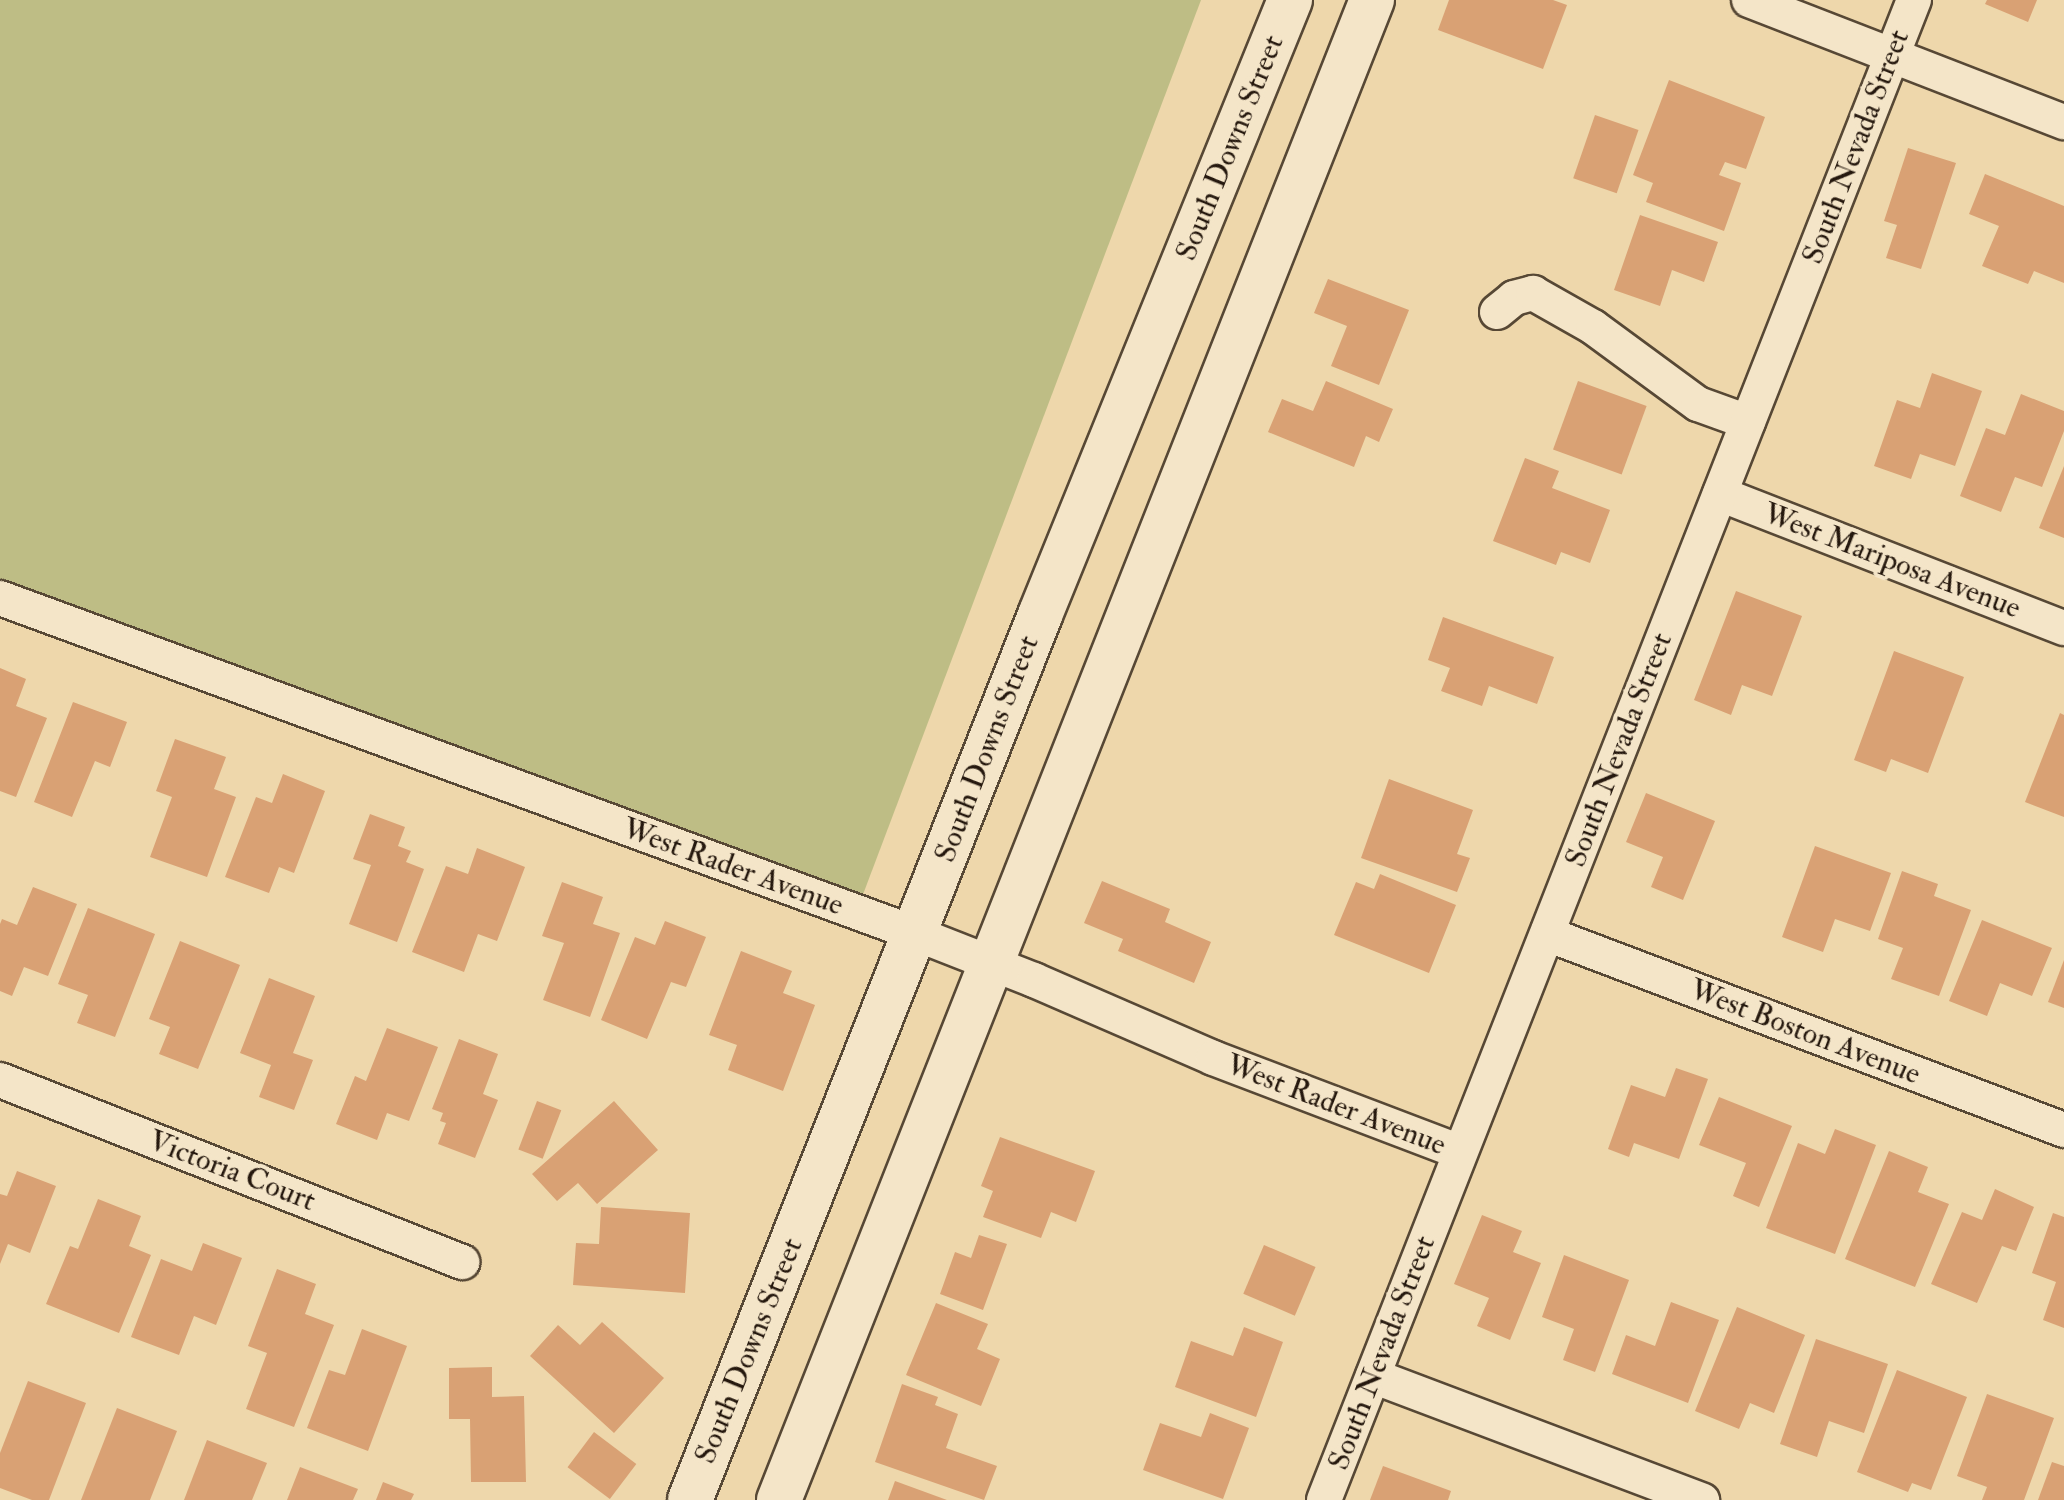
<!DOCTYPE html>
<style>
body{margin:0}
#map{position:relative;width:2064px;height:1500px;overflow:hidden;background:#eed7ab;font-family:"IM FELL Double Pica",serif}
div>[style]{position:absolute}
.green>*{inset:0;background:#bebd85}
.building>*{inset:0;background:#d9a174;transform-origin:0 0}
.roads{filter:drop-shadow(2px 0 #574835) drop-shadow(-2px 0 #574835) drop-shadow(0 2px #574835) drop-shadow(0 -2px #574835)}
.street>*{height:34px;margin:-17px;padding:0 17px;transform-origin:17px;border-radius:17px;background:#f4e5c8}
.secondary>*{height:44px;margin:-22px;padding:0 22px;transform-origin:22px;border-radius:22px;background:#f4e5c8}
span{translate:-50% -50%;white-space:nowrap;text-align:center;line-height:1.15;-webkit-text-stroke:8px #f4e5c8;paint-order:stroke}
.street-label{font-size:30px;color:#25180e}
</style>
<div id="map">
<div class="green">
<i style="clip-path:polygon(0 0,1201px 0,859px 905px,0 580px)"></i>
</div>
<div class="building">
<i style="clip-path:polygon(1449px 0,1553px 0,1567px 5px,1543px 69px,1438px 30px)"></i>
<i style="clip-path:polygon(1987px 0,2037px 0,2028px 22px,1985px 4px)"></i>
<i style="clip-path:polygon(1669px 80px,1765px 117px,1746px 169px,1725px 162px,1719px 175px,1741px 183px,1724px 231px,1646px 202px,1653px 183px,1633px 175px)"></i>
<i style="left:1595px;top:115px;width:46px;height:67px;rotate:19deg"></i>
<i style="clip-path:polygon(1908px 148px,1956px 163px,1921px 269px,1886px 258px,1897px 225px,1884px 221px)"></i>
<i style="clip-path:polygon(1985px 174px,2064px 206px,2064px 283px,2034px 271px,2028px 284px,1982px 266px,1999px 226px,1969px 214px)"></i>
<i style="clip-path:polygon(1640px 215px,1718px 242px,1704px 282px,1672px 270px,1660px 306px,1614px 290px)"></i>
<i style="clip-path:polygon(1328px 279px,1409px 310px,1379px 385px,1331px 366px,1347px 326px,1314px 313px)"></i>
<i style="clip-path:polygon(1932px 373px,1982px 391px,1955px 466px,1920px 454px,1911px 479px,1874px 466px,1897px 400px,1920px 408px)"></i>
<i style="clip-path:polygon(1326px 381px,1393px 409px,1379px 442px,1366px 436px,1354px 467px,1268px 432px,1282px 399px,1313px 411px)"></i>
<i style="left:1578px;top:381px;width:73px;height:73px;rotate:20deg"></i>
<i style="clip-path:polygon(2021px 394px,2064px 411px,2064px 431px,2042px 487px,2015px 477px,2001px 512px,1960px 496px,1986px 428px,2005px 435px)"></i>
<i style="clip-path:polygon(1525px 458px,1559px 471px,1552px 488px,1610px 510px,1590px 563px,1561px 552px,1556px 565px,1493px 541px)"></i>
<i style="clip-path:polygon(2064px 466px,2064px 538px,2039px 528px)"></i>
<i style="clip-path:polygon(1736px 591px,1802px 616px,1772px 696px,1742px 685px,1731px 715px,1694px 700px)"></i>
<i style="clip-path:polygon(1443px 617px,1554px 657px,1537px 704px,1489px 686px,1482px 706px,1441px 691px,1450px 668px,1428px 660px)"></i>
<i style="clip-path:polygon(1894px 651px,1964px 677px,1928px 773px,1891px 759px,1886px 772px,1854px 760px)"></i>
<i style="clip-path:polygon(0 668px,26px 679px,16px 706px,47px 718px,16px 797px,0 791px)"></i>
<i style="clip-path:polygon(73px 702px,127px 722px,110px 767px,95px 761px,72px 817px,34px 802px)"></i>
<i style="clip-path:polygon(2060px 713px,2064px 715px,2064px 817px,2025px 802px)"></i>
<i style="clip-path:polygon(175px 739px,226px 757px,214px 789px,236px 797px,207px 877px,150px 857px,172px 797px,156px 791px)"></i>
<i style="clip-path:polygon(283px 774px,325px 791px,294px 873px,279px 867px,269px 893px,225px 877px,256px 797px,272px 803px)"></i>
<i style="clip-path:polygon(1389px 779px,1473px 810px,1457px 854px,1470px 858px,1457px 892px,1361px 858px)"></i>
<i style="clip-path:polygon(1646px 793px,1715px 821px,1683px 900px,1651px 887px,1663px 857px,1626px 842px)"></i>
<i style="clip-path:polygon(370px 814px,405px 827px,398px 846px,411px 851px,406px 862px,424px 869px,397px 942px,349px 924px,371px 865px,353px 859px)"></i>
<i style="clip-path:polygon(1815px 846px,1891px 873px,1870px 931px,1835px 919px,1823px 952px,1782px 937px)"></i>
<i style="clip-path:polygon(477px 848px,525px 867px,497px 941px,478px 934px,464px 972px,412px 952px,446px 866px,468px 874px)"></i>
<i style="clip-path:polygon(1902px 871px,1938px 884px,1934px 896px,1971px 910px,1939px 996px,1891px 979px,1903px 948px,1878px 939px)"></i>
<i style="clip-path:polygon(1380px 874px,1456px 905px,1429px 973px,1334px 935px,1356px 882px,1374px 889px)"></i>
<i style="clip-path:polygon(1102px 881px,1170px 909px,1165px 922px,1211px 942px,1194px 983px,1118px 951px,1123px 939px,1084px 923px)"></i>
<i style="clip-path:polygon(562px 882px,603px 897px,593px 924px,620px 933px,590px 1017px,543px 1000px,564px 943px,542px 936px)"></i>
<i style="clip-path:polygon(33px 887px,77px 904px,48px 976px,24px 967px,12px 996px,0 991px,0 924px,2px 919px,17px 925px)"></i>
<i style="clip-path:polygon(88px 908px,155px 934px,115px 1037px,77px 1023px,88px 995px,58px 984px)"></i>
<i style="clip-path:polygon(1982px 920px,2052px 948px,2032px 996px,2000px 983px,1987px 1016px,1949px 1001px)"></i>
<i style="clip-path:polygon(665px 921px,706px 937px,686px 987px,671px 982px,647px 1039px,601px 1020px,635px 937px,655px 945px)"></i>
<i style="clip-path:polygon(180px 941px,240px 965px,198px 1069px,159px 1054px,170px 1027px,149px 1019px)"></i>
<i style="clip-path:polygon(741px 951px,792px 971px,783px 993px,815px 1005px,783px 1091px,728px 1070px,737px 1045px,709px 1035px)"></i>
<i style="clip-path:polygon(2064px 960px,2064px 1008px,2048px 1002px)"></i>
<i style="clip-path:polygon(269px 978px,315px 996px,293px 1053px,313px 1060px,294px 1110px,259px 1097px,271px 1065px,240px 1053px)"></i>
<i style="clip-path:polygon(387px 1028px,438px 1047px,409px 1121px,387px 1113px,377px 1140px,336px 1124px,355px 1076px,366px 1081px)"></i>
<i style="clip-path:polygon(459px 1039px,498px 1054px,483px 1094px,498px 1100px,475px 1158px,438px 1144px,446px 1123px,440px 1121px,443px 1113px,432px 1109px)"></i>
<i style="clip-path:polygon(1676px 1068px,1708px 1079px,1679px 1159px,1634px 1143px,1629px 1157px,1608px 1149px,1631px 1085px,1665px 1097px)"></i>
<i style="clip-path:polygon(1719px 1097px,1792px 1126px,1759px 1207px,1733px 1196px,1746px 1163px,1699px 1145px)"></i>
<i style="left:537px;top:1101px;width:26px;height:52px;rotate:21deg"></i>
<i style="clip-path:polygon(614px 1101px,658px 1150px,597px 1204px,578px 1183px,557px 1201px,532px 1174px)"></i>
<i style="clip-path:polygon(1835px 1129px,1876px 1145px,1835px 1254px,1766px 1228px,1798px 1143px,1825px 1154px)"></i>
<i style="clip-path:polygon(1000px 1137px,1095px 1171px,1076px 1222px,1051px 1212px,1041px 1238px,983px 1217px,993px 1191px,981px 1186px)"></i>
<i style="clip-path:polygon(1889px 1151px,1928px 1167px,1918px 1192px,1949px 1204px,1915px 1287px,1845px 1259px)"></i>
<i style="clip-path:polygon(17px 1171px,56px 1186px,30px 1253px,8px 1244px,0 1264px,0 1194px,7px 1196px)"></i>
<i style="clip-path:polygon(1995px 1189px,2034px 1207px,2016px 1251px,2002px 1246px,1977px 1303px,1931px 1284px,1962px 1212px,1982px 1220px)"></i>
<i style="clip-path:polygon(98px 1199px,141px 1216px,129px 1246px,151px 1255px,119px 1333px,46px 1304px,70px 1246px,78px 1249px)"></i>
<i style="clip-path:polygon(601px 1207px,690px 1213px,685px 1293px,573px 1285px,576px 1243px,599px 1244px)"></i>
<i style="clip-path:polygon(2053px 1213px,2064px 1217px,2064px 1328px,2043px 1320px,2056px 1282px,2032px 1273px)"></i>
<i style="clip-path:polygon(1482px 1215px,1522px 1231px,1513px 1252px,1541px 1263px,1510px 1340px,1477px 1326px,1489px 1298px,1454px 1284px)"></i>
<i style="clip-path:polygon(979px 1235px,1007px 1244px,983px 1310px,940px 1294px,955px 1252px,971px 1258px)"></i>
<i style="clip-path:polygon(203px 1243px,242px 1258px,216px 1325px,194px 1316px,179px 1355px,131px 1337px,161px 1259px,192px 1271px)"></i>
<i style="left:1264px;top:1245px;width:56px;height:53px;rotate:23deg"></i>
<i style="clip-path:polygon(1564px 1255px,1629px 1280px,1595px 1372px,1563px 1360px,1574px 1329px,1542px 1317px)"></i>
<i style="clip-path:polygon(277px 1269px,316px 1284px,305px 1314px,334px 1325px,294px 1427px,246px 1409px,267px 1353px,248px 1346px)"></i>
<i style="clip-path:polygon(1671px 1302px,1719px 1320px,1688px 1403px,1612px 1374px,1626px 1335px,1655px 1346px)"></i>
<i style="clip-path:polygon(936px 1303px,988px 1324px,977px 1349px,1000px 1359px,981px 1406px,906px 1375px)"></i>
<i style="clip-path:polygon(1737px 1307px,1805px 1335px,1774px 1413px,1750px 1403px,1739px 1429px,1695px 1411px)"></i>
<i style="clip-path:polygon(602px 1322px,664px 1378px,614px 1433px,530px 1356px,558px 1325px,580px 1345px)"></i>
<i style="clip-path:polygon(1244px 1327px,1283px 1342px,1256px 1417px,1175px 1387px,1191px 1341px,1233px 1356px)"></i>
<i style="clip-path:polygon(362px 1329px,407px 1346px,368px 1451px,307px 1428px,329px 1370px,345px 1375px)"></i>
<i style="clip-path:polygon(1816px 1339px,1888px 1364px,1864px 1433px,1829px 1421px,1817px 1457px,1780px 1444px)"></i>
<i style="clip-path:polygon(492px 1367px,492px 1397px,524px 1396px,526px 1482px,471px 1482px,470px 1419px,449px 1419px,449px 1368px)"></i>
<i style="clip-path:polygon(1897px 1370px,1967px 1397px,1931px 1490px,1912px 1483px,1908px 1492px,1857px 1472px)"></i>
<i style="clip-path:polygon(28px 1381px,86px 1403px,49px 1500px,32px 1500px,0 1488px,0 1453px)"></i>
<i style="clip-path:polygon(902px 1384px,938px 1397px,935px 1405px,958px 1414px,946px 1448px,997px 1466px,984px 1500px,875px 1462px)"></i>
<i style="clip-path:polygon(1987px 1394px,2054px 1418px,2024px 1500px,1982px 1500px,1987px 1487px,1957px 1476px)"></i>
<i style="clip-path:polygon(117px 1408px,177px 1431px,150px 1500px,81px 1500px)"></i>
<i style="clip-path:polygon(1210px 1413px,1249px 1428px,1223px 1499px,1143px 1470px,1160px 1423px,1201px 1437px)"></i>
<i style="left:594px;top:1432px;width:53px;height:44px;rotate:37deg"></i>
<i style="clip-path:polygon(207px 1440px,267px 1463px,252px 1500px,184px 1500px)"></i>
<i style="clip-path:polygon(2052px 1462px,2064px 1466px,2064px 1500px,2038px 1500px)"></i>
<i style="clip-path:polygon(1383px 1466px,1451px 1491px,1448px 1500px,1370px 1500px)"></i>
<i style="clip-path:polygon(300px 1467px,358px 1489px,353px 1500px,287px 1500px)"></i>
<i style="clip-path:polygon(895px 1481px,947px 1500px,888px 1500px)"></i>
<i style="clip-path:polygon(383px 1482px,414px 1494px,411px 1500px,376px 1500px)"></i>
</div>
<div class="roads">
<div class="street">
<i style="left:1749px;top:0;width:338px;rotate:21.2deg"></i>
<i style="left:1497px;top:312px;width:22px;rotate:-39deg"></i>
<i style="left:1514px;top:298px;width:20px;rotate:-15deg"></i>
<i style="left:1533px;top:293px;width:69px;rotate:29.5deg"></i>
<i style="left:1593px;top:327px;width:130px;rotate:36.3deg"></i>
<i style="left:1698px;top:404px;width:53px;rotate:19.8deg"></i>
<i style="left:1720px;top:494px;width:369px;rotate:21.3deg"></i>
<i style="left:0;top:598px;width:973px;rotate:20.13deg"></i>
<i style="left:914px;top:933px;width:129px;rotate:21.4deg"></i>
<i style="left:1034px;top:980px;width:195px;rotate:23.5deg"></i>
<i style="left:1213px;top:1058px;width:264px;rotate:20.8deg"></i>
<i style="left:1547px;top:934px;width:553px;rotate:20.76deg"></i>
<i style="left:0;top:1080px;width:497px;rotate:21.5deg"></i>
<i style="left:1373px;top:1376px;width:352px;rotate:20.7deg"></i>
<i style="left:1324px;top:1500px;width:1612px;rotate:-68.53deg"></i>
</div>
<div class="secondary">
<i style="left:690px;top:1500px;width:952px;rotate:-68.42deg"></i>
<i style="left:1040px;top:615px;width:664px;rotate:-67.88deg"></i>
<i style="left:779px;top:1500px;width:1613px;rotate:-68.43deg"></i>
</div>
</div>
<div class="street-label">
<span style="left:1856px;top:147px;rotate:-69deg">South Nevada Street</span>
<span style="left:1230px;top:148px;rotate:-68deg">South Downs Street</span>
<span style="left:1892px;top:561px;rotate:21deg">West Mariposa Avenue</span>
<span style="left:987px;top:749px;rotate:-69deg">South Downs Street</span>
<span style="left:1619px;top:750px;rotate:-69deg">South Nevada Street</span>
<span style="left:733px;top:867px;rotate:20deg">West Rader Avenue</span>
<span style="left:1805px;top:1032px;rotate:21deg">West Boston Avenue</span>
<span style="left:1336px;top:1105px;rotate:21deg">West Rader Avenue</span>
<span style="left:232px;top:1171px;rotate:21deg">Victoria Court</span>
<span style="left:749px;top:1351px;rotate:-68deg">South Downs Street</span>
<span style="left:1382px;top:1353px;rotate:-69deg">South Nevada Street</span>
</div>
</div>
